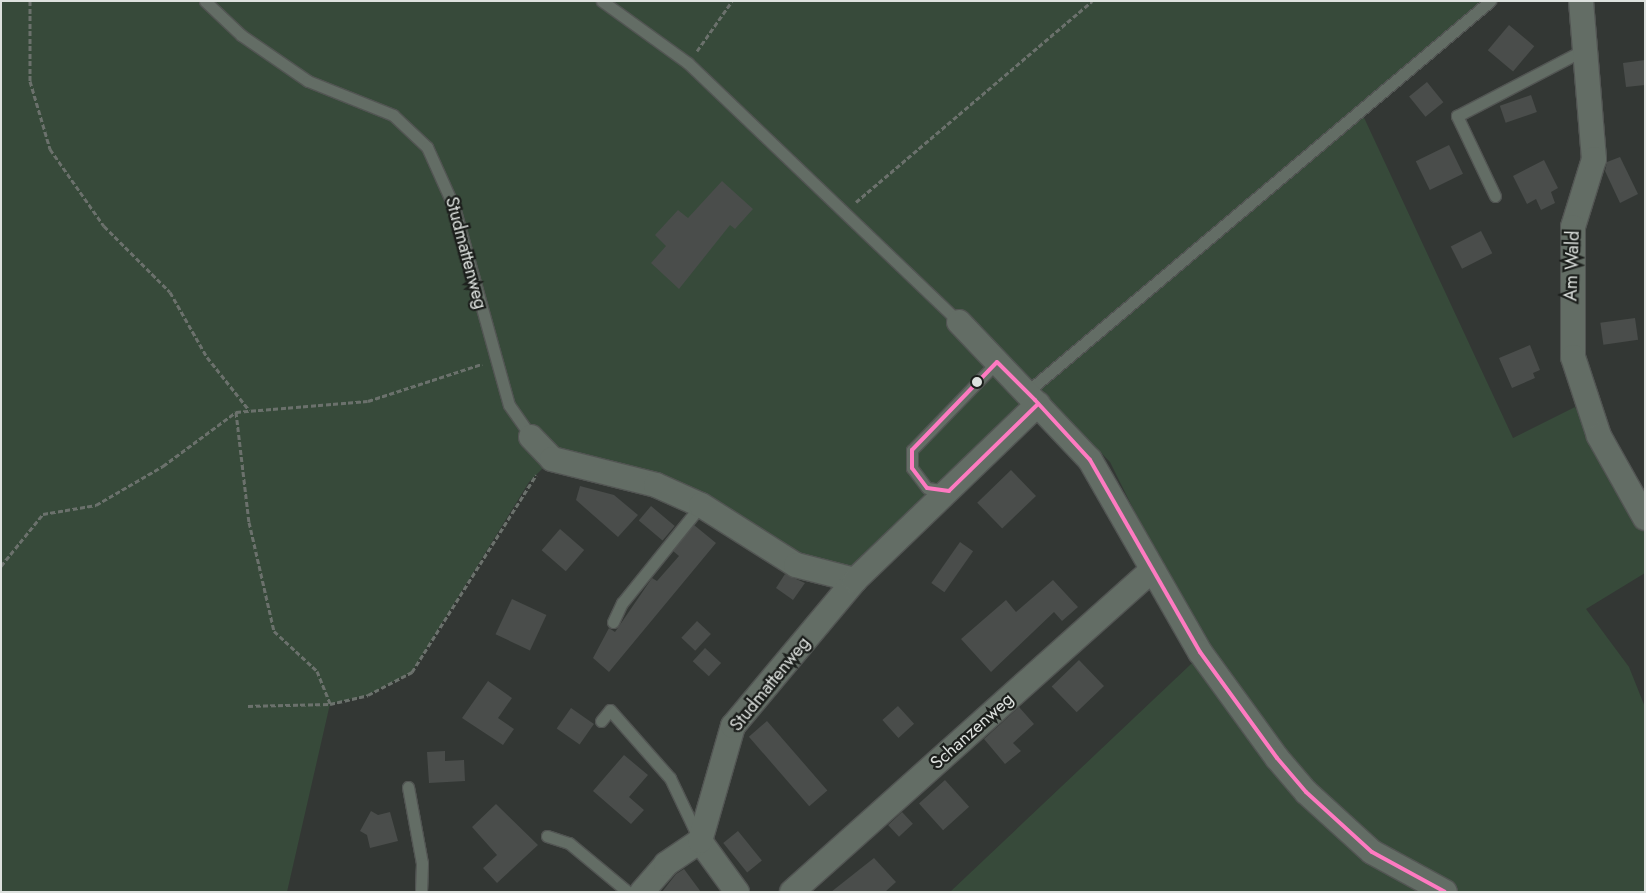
<!DOCTYPE html>
<style>
body{margin:0}
#map{position:relative;width:1646px;height:893px;overflow:hidden;background:#333734;font-family:Jost,sans-serif}
div>[style]{position:absolute}
.green>*{inset:0;background:#374a3a}
.building>*{inset:0;background:#4a4d4b;transform-origin:0 0}
.path>*{height:3px;margin-top:-1.5px;transform-origin:0;background:repeating-linear-gradient(90deg,#6b716c 0 5px,transparent 0 7.5px)}
.roads{filter:drop-shadow(1px 0 #525553) drop-shadow(-1px 0 #525553) drop-shadow(0 1px #525553) drop-shadow(0 -1px #525553)}
.lane>*{height:11px;margin:-5.5px;padding:0 5.5px;transform-origin:5.5px;border-radius:5.5px;background:#636d65}
.street>*{height:24px;margin:-12px;padding:0 12px;transform-origin:12px;border-radius:12px;background:#636d65}
.bus-1>*{height:4px;margin:-2px;padding:0 2px;transform-origin:2px;border-radius:2px;background:#fe7ac1}
.dots>*{width:14px;height:14px;translate:-50% -50%;box-sizing:border-box;border:2px solid #1c1f1c;border-radius:50%}
span{translate:-50% -50%;white-space:nowrap;text-align:center;line-height:1.15;-webkit-text-stroke:4.5px #1c1f1c;paint-order:stroke}
.street-label{font-size:18px;color:#dde1de}
.frame{position:absolute;inset:0;border:2px solid #dde1de;pointer-events:none}
</style>
<div id="map">
<div class="green">
<i style="clip-path:polygon(1px 1px,1490px 1px,1360px 109px,1513px 438px,1575px 407px,1645px 528px,1645px 573px,1586px 609px,1629px 667px,1645px 707px,1645px 892px,950px 892px,1209px 647px,1162px 567px,1110px 462px,1035px 386px,1038px 404px,855px 580px,823px 575px,701px 505px,552px 459px,529px 482px,412px 672px,368px 695px,330px 704px,287px 892px,1px 892px)"></i>
</div>
<div class="building">
<i style="left:1509px;top:25px;width:33px;height:33px;rotate:40deg"></i>
<i style="clip-path:polygon(1645px 60px,1645px 85px,1626px 87px,1623px 63px)"></i>
<i style="left:1427px;top:82px;width:26px;height:23px;rotate:51deg"></i>
<i style="left:1531px;top:95px;width:18px;height:33px;rotate:71deg"></i>
<i style="left:1449px;top:145px;width:32px;height:37px;rotate:64deg"></i>
<i style="clip-path:polygon(1620px 157px,1638px 194px,1620px 203px,1605px 171px,1607px 162px)"></i>
<i style="clip-path:polygon(1544px 160px,1558px 188px,1551px 192px,1555px 203px,1541px 210px,1536px 199px,1527px 204px,1513px 176px)"></i>
<i style="clip-path:polygon(722px 181px,753px 209px,735px 229px,730px 225px,679px 289px,651px 263px,666px 246px,655px 235px,678px 210px,688px 218px)"></i>
<i style="left:1481px;top:231px;width:25px;height:34px;rotate:63deg"></i>
<i style="left:1635px;top:318px;width:22px;height:35px;rotate:82deg"></i>
<i style="clip-path:polygon(1530px 345px,1540px 370px,1533px 373px,1535px 378px,1512px 388px,1499px 358px)"></i>
<i style="left:1011px;top:470px;width:36px;height:47px;rotate:46deg"></i>
<i style="clip-path:polygon(580px 486px,614px 495px,638px 515px,618px 537px,576px 500px)"></i>
<i style="left:651px;top:506px;width:31px;height:19px;rotate:40deg"></i>
<i style="clip-path:polygon(694px 525px,716px 543px,609px 672px,593px 658px,609px 628px,615px 632px,652px 578px,657px 581px,679px 556px,673px 551px)"></i>
<i style="left:560px;top:529px;width:32px;height:28px;rotate:41deg"></i>
<i style="left:960px;top:542px;width:16px;height:50px;rotate:35deg"></i>
<i style="clip-path:polygon(785px 574px,805px 583px,793px 600px,776px 588px)"></i>
<i style="clip-path:polygon(1053px 580px,1078px 607px,1062px 621px,1054px 612px,991px 672px,961px 639px,1006px 600px,1016px 612px)"></i>
<i style="left:512px;top:599px;width:38px;height:39px;rotate:25deg"></i>
<i style="left:697px;top:621px;width:19px;height:23px;rotate:43deg"></i>
<i style="left:705px;top:648px;width:22px;height:18px;rotate:43deg"></i>
<i style="left:1079px;top:660px;width:36px;height:38px;rotate:46deg"></i>
<i style="clip-path:polygon(488px 681px,512px 698px,498px 718px,514px 729px,503px 745px,462px 718px)"></i>
<i style="left:898px;top:706px;width:24px;height:21px;rotate:48deg"></i>
<i style="clip-path:polygon(1019px 707px,1034px 724px,1013px 743px,1021px 751px,1005px 764px,984px 739px)"></i>
<i style="left:571px;top:708px;width:28px;height:25px;rotate:35deg"></i>
<i style="left:767px;top:721px;width:92px;height:24px;rotate:49deg"></i>
<i style="clip-path:polygon(445px 751px,445px 761px,464px 760px,465px 781px,429px 783px,427px 752px)"></i>
<i style="clip-path:polygon(624px 755px,648px 775px,629px 797px,644px 810px,631px 824px,593px 791px)"></i>
<i style="left:945px;top:780px;width:36px;height:35px;rotate:48deg"></i>
<i style="clip-path:polygon(496px 804px,538px 845px,497px 883px,483px 868px,497px 855px,472px 827px)"></i>
<i style="clip-path:polygon(371px 811px,378px 815px,390px 812px,398px 841px,370px 848px,367px 835px,360px 831px)"></i>
<i style="left:902px;top:812px;width:16px;height:19px;rotate:47deg"></i>
<i style="left:738px;top:831px;width:38px;height:19px;rotate:51deg"></i>
<i style="clip-path:polygon(874px 858px,896px 882px,885px 892px,831px 892px)"></i>
<i style="clip-path:polygon(684px 869px,701px 892px,662px 892px,676px 874px)"></i>
</div>
<div class="path">
<i style="left:30px;top:1px;width:80px;rotate:90deg"></i>
<i style="left:30px;top:81px;width:71px;rotate:73.6deg"></i>
<i style="left:50px;top:149px;width:94px;rotate:55deg"></i>
<i style="left:104px;top:226px;width:93px;rotate:45deg"></i>
<i style="left:170px;top:292px;width:75px;rotate:60.4deg"></i>
<i style="left:207px;top:357px;width:68px;rotate:51.6deg"></i>
<i style="left:697px;top:51px;width:61px;rotate:-55deg"></i>
<i style="left:856px;top:202px;width:310px;rotate:-40.4deg"></i>
<i style="left:236px;top:412px;width:111px;rotate:83.3deg"></i>
<i style="left:249px;top:522px;width:112px;rotate:77.1deg"></i>
<i style="left:274px;top:631px;width:59px;rotate:42.9deg"></i>
<i style="left:317px;top:671px;width:35px;rotate:68deg"></i>
<i style="left:1px;top:566px;width:67px;rotate:-51.1deg"></i>
<i style="left:43px;top:514px;width:54px;rotate:-9.6deg"></i>
<i style="left:96px;top:505px;width:78px;rotate:-30.2deg"></i>
<i style="left:163px;top:466px;width:91px;rotate:-36.5deg"></i>
<i style="left:236px;top:412px;width:132px;rotate:-4.8deg"></i>
<i style="left:368px;top:401px;width:120px;rotate:-18deg"></i>
<i style="left:248px;top:706px;width:82px;rotate:-1.4deg"></i>
<i style="left:330px;top:704px;width:39px;rotate:-13deg"></i>
<i style="left:368px;top:695px;width:50px;rotate:-27.6deg"></i>
<i style="left:412px;top:672px;width:233px;rotate:-57.8deg"></i>
</div>
<div class="roads">
<div class="lane">
<i style="left:205px;top:1px;width:50px;rotate:43.4deg"></i>
<i style="left:241px;top:35px;width:81px;rotate:34.5deg"></i>
<i style="left:308px;top:81px;width:92px;rotate:21.8deg"></i>
<i style="left:393px;top:115px;width:47px;rotate:43.3deg"></i>
<i style="left:427px;top:147px;width:66px;rotate:65.8deg"></i>
<i style="left:454px;top:207px;width:205px;rotate:74.5deg"></i>
<i style="left:509px;top:405px;width:39px;rotate:55deg"></i>
<i style="left:602px;top:1px;width:106px;rotate:35.8deg"></i>
<i style="left:688px;top:63px;width:375px;rotate:43.7deg"></i>
<i style="left:1495px;top:196px;width:89px;rotate:-115.4deg"></i>
<i style="left:1457px;top:116px;width:143px;rotate:-27.5deg"></i>
<i style="left:1027px;top:392px;width:606px;rotate:-40.18deg"></i>
<i style="left:947px;top:491px;width:20px;rotate:-171deg"></i>
<i style="left:927px;top:488px;width:25px;rotate:-127deg"></i>
<i style="left:912px;top:468px;width:18px;rotate:-90deg"></i>
<i style="left:912px;top:450px;width:122px;rotate:-46deg"></i>
<i style="left:613px;top:622px;width:21px;rotate:-65deg"></i>
<i style="left:622px;top:603px;width:126px;rotate:-51.1deg"></i>
<i style="left:601px;top:721px;width:14px;rotate:-51deg"></i>
<i style="left:610px;top:710px;width:91px;rotate:48.6deg"></i>
<i style="left:670px;top:778px;width:65px;rotate:64.6deg"></i>
<i style="left:408px;top:787px;width:77px;rotate:79.6deg"></i>
<i style="left:422px;top:863px;width:29px;rotate:92deg"></i>
<i style="left:547px;top:836px;width:23px;rotate:18deg"></i>
<i style="left:569px;top:843px;width:77px;rotate:39.7deg"></i>
</div>
<div class="street">
<i style="left:1581px;top:1px;width:159px;rotate:85.3deg"></i>
<i style="left:1594px;top:159px;width:71px;rotate:107.2deg"></i>
<i style="left:1573px;top:227px;width:130px;rotate:90deg"></i>
<i style="left:1573px;top:357px;width:83px;rotate:71.8deg"></i>
<i style="left:1599px;top:436px;width:94px;rotate:60.7deg"></i>
<i style="left:959px;top:322px;width:190px;rotate:46.5deg"></i>
<i style="left:1090px;top:460px;width:221px;rotate:60.2deg"></i>
<i style="left:1200px;top:652px;width:131px;rotate:54deg"></i>
<i style="left:1277px;top:758px;width:45px;rotate:49.5deg"></i>
<i style="left:1306px;top:792px;width:89px;rotate:42.3deg"></i>
<i style="left:1372px;top:852px;width:83px;rotate:28.7deg"></i>
<i style="left:531px;top:437px;width:30px;rotate:46deg"></i>
<i style="left:552px;top:459px;width:107px;rotate:14deg"></i>
<i style="left:656px;top:485px;width:49px;rotate:24deg"></i>
<i style="left:701px;top:505px;width:112px;rotate:32.3deg"></i>
<i style="left:796px;top:565px;width:61px;rotate:14.3deg"></i>
<i style="left:700px;top:841px;width:63px;rotate:54deg"></i>
<i style="left:642px;top:892px;width:37px;rotate:-49deg"></i>
<i style="left:666px;top:864px;width:41px;rotate:-34.1deg"></i>
<i style="left:700px;top:841px;width:120px;rotate:-74deg"></i>
<i style="left:733px;top:726px;width:190px;rotate:-50.1deg"></i>
<i style="left:855px;top:580px;width:254px;rotate:-43.9deg"></i>
<i style="left:792px;top:892px;width:483px;rotate:-41.8deg"></i>
</div>
</div>
<div class="bus-1">
<i style="left:1038px;top:404px;width:124px;rotate:135.7deg"></i>
<i style="left:949px;top:491px;width:22px;rotate:-172deg"></i>
<i style="left:927px;top:488px;width:25px;rotate:-127deg"></i>
<i style="left:912px;top:468px;width:18px;rotate:-90deg"></i>
<i style="left:912px;top:450px;width:122px;rotate:-46deg"></i>
<i style="left:997px;top:362px;width:54px;rotate:45deg"></i>
<i style="left:1035px;top:400px;width:81px;rotate:47.5deg"></i>
<i style="left:1090px;top:460px;width:221px;rotate:60.2deg"></i>
<i style="left:1200px;top:652px;width:131px;rotate:54deg"></i>
<i style="left:1277px;top:758px;width:45px;rotate:49.5deg"></i>
<i style="left:1306px;top:792px;width:89px;rotate:42.3deg"></i>
<i style="left:1372px;top:852px;width:83px;rotate:28.7deg"></i>
</div>
<div class="dots">
<i style="left:977px;top:382px;background:#dde1de"></i>
</div>
<div class="street-label">
<span style="left:466px;top:253px;rotate:75deg">Studmattenweg</span>
<span style="left:1572px;top:266px;rotate:-88deg">Am Wald</span>
<span style="left:770px;top:684px;rotate:-51deg">Studmattenweg</span>
<span style="left:972px;top:731px;rotate:-42deg">Schanzenweg</span>
</div>
<div class="frame"></div>
</div>
